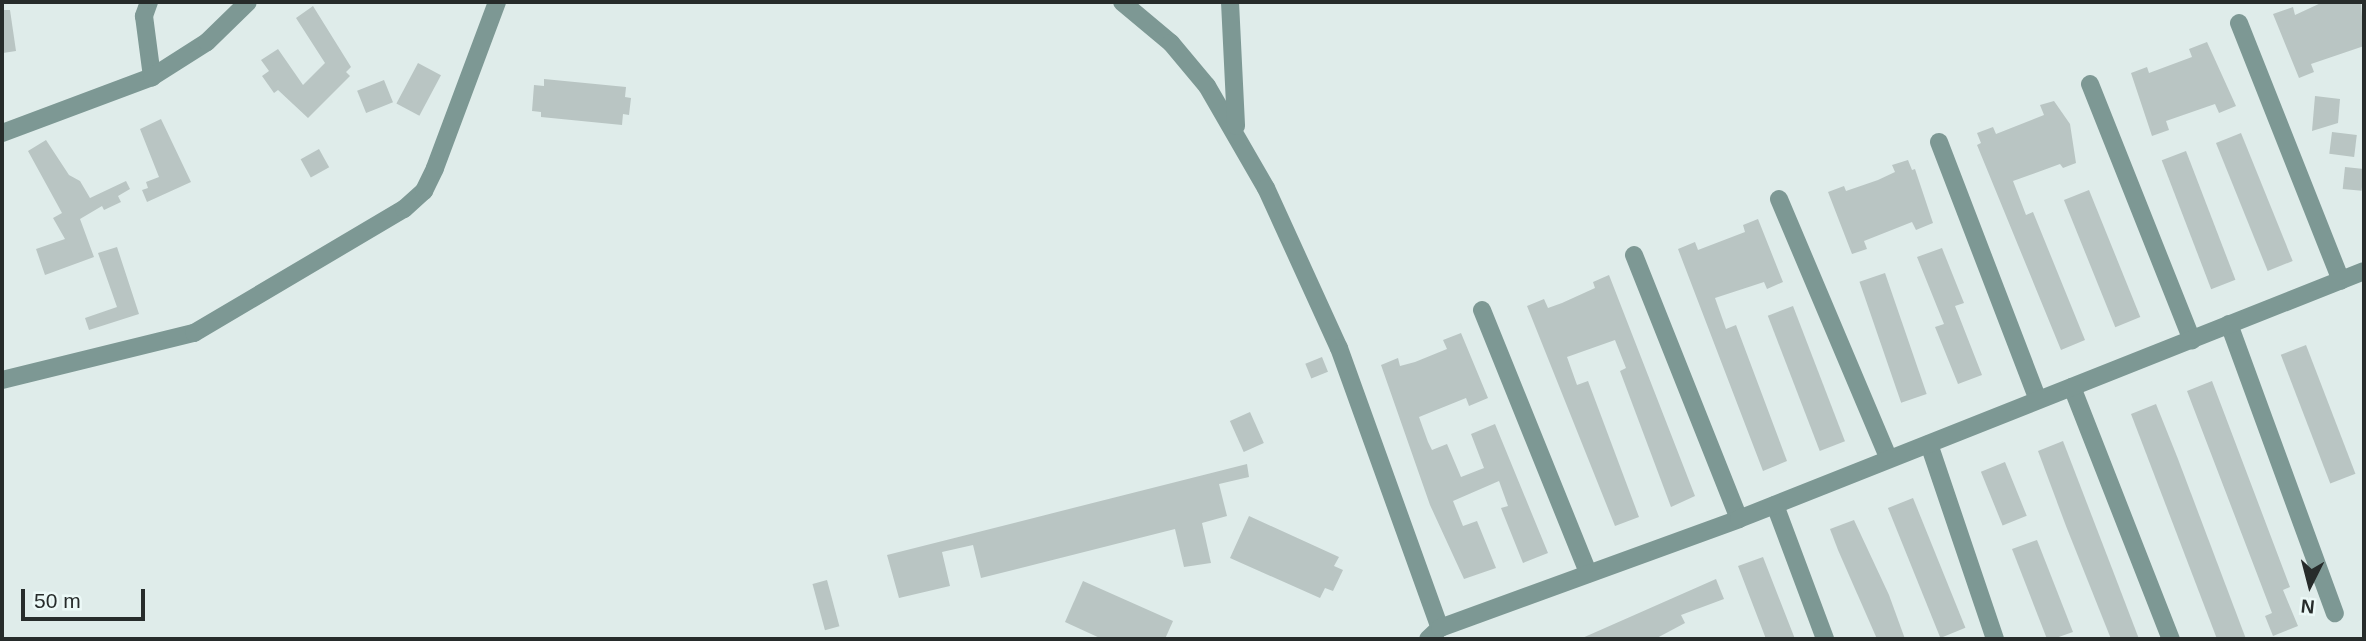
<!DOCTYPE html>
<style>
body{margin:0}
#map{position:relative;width:2366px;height:641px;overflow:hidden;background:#dfecea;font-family:Helvetica,sans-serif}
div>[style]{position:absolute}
.building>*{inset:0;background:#b9c5c3;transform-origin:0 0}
.street>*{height:18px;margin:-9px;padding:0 9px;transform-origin:9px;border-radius:9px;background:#7d9894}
span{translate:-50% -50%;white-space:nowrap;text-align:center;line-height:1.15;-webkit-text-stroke:7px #ecf9f7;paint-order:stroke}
.frame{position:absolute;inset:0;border:4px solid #272c2b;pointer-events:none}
.north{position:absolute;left:2275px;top:550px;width:70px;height:70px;-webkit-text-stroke:5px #ecf9f7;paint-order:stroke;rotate:186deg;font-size:19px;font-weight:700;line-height:28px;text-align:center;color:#272c2b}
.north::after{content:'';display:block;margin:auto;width:24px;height:32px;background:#272c2b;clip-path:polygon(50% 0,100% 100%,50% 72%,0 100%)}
.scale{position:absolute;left:21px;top:589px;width:124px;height:32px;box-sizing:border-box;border:4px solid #272c2b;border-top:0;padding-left:9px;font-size:21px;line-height:24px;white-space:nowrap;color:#272c2b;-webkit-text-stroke:5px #ecf9f7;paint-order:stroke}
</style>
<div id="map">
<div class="building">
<i style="clip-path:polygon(2323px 2px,2361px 2px,2364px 46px,2311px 64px,2314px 72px,2299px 78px,2273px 14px,2293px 7px,2295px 15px)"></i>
<i style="clip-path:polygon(313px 6px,351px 67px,346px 72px,350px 76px,308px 118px,278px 90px,274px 93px,262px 76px,269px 71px,261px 60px,278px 49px,303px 85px,325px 63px,296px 18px)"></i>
<i style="clip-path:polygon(2px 10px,10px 10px,16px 51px,3px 53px)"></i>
<i style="clip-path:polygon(2207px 42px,2236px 106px,2219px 113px,2215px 104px,2166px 121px,2169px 130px,2152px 136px,2131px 73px,2147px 67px,2149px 73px,2192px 57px,2189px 49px)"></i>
<i style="left:418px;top:63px;width:26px;height:46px;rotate:28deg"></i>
<i style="clip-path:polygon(544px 79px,626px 87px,625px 97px,631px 98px,629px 115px,623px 114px,622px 125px,541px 117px,541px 112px,532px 111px,534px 85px,544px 86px)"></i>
<i style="left:384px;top:80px;width:24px;height:29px;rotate:68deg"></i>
<i style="clip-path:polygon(2315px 96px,2340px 99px,2338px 123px,2312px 131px)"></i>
<i style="clip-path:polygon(2054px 101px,2070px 124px,2076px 163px,2063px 168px,2060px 164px,2013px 181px,2026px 215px,2033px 212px,2085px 340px,2061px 350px,1977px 145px,1981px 143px,1977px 133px,1993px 127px,1996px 134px,2044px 115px,2040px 105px)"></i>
<i style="clip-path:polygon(161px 119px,191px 182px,147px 202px,142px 190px,148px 188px,146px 182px,159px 177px,140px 129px)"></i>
<i style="left:2332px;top:132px;width:25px;height:22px;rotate:7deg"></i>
<i style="left:2241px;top:133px;width:138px;height:27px;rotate:68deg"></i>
<i style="clip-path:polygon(46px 140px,69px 175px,80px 181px,90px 198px,126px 181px,130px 189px,118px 196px,121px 202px,104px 210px,102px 206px,80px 219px,94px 257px,45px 275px,36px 249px,65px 239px,53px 218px,62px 213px,28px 151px)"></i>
<i style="left:319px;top:149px;width:21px;height:21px;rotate:61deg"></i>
<i style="left:2186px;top:151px;width:138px;height:26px;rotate:69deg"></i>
<i style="clip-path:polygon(1908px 160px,1912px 170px,1915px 169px,1933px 223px,1916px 230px,1912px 222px,1864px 241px,1867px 249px,1852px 254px,1828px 192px,1844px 186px,1846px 191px,1878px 180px,1895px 172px,1892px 165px)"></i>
<i style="left:2345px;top:167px;width:19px;height:22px;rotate:6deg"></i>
<i style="left:2089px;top:190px;width:137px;height:27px;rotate:68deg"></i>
<i style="clip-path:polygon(1758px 219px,1783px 282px,1767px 289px,1764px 282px,1715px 298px,1726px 329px,1736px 325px,1787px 461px,1763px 471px,1678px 249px,1695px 242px,1698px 250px,1745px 232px,1743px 225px)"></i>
<i style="clip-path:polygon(117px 247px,139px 314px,89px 330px,85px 318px,117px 307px,98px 253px)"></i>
<i style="clip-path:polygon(1942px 248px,1964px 303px,1955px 306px,1982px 375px,1958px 384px,1935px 327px,1944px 324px,1917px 257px)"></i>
<i style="left:1885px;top:273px;width:128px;height:27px;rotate:71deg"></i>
<i style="clip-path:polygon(1609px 275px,1695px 496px,1671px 507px,1620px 371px,1626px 368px,1615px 340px,1567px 357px,1577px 385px,1588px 381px,1639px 517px,1615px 526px,1527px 306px,1544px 299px,1548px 308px,1562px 303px,1595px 288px,1593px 282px)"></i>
<i style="left:1793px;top:306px;width:145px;height:27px;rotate:69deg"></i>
<i style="clip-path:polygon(1461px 333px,1488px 398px,1469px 406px,1466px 398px,1419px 417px,1428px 442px,1432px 450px,1447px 444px,1461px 477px,1484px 468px,1471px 434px,1495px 424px,1548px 553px,1523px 563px,1501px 508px,1508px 506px,1499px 481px,1453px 501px,1463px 526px,1477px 521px,1496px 568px,1464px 579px,1430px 505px,1381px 365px,1398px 358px,1400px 366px,1415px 362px,1447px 349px,1443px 340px)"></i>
<i style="left:2306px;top:345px;width:138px;height:27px;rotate:69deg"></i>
<i style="left:1322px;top:357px;width:16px;height:18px;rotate:68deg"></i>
<i style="clip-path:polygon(2212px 381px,2290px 587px,2283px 590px,2298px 626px,2273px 636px,2265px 616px,2272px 613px,2187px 391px)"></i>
<i style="clip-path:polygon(2156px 404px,2178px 459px,2246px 639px,2217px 639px,2131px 414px)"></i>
<i style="left:1250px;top:412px;width:34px;height:22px;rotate:66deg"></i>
<i style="clip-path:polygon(2063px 441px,2113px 571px,2139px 639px,2111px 639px,2066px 526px,2038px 451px)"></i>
<i style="left:2005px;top:462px;width:58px;height:26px;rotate:68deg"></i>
<i style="clip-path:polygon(1247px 464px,1249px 477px,1219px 484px,1227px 516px,1202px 523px,1211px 563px,1184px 567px,1175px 529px,981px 578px,973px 545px,942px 552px,950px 586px,899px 598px,887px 555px)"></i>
<i style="left:1913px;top:498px;width:140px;height:27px;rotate:68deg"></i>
<i style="clip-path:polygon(1249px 516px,1339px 557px,1334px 566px,1343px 570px,1333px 591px,1325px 588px,1320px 598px,1230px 558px)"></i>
<i style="clip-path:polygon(1854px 520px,1889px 595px,1905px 639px,1877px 639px,1838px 550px,1830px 529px)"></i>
<i style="clip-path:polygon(2037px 540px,2073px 632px,2053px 639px,2047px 639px,2012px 549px)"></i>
<i style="clip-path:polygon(1763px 557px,1777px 593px,1795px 639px,1766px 639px,1738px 566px)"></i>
<i style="clip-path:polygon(1716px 579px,1724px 599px,1681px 615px,1685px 623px,1655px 639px,1580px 639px)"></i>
<i style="left:827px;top:580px;width:48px;height:15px;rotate:75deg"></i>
<i style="clip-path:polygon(1083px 581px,1173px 621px,1165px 639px,1102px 639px,1065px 622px)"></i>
</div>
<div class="street">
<i style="left:149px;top:2px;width:15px;rotate:110deg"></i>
<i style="left:144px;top:16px;width:62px;rotate:82.5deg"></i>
<i style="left:1122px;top:2px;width:64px;rotate:39.9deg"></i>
<i style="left:1171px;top:43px;width:56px;rotate:50.1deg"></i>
<i style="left:1207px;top:86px;width:118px;rotate:60deg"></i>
<i style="left:1266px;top:188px;width:176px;rotate:65.5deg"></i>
<i style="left:1339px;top:348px;width:298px;rotate:70.2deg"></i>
<i style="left:1230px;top:2px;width:124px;rotate:87.2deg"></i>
<i style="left:2239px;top:23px;width:277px;rotate:68.4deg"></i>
<i style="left:2090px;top:84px;width:276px;rotate:68.3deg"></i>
<i style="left:2px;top:133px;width:160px;rotate:-20.5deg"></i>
<i style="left:152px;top:77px;width:65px;rotate:-32.5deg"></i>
<i style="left:207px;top:42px;width:57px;rotate:-44.3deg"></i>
<i style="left:1939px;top:142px;width:276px;rotate:69deg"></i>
<i style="left:1779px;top:199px;width:282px;rotate:67.1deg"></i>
<i style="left:1634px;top:255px;width:284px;rotate:68.3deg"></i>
<i style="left:1482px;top:310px;width:284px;rotate:68deg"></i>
<i style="left:2229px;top:324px;width:308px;rotate:69.9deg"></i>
<i style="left:2px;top:380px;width:198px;rotate:-13.8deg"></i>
<i style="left:194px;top:333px;width:244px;rotate:-30.6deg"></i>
<i style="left:404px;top:209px;width:27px;rotate:-42deg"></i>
<i style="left:424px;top:191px;width:25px;rotate:-64deg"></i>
<i style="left:435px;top:168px;width:177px;rotate:-69.5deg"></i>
<i style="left:2072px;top:387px;width:271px;rotate:68.6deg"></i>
<i style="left:1929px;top:444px;width:206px;rotate:71.3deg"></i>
<i style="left:1775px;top:505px;width:143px;rotate:69.5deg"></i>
<i style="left:1428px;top:639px;width:16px;rotate:-43deg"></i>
<i style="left:1440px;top:628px;width:318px;rotate:-20deg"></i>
<i style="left:1739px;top:519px;width:672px;rotate:-21.64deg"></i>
</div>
<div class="frame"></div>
<div class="north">N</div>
<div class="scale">50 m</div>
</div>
